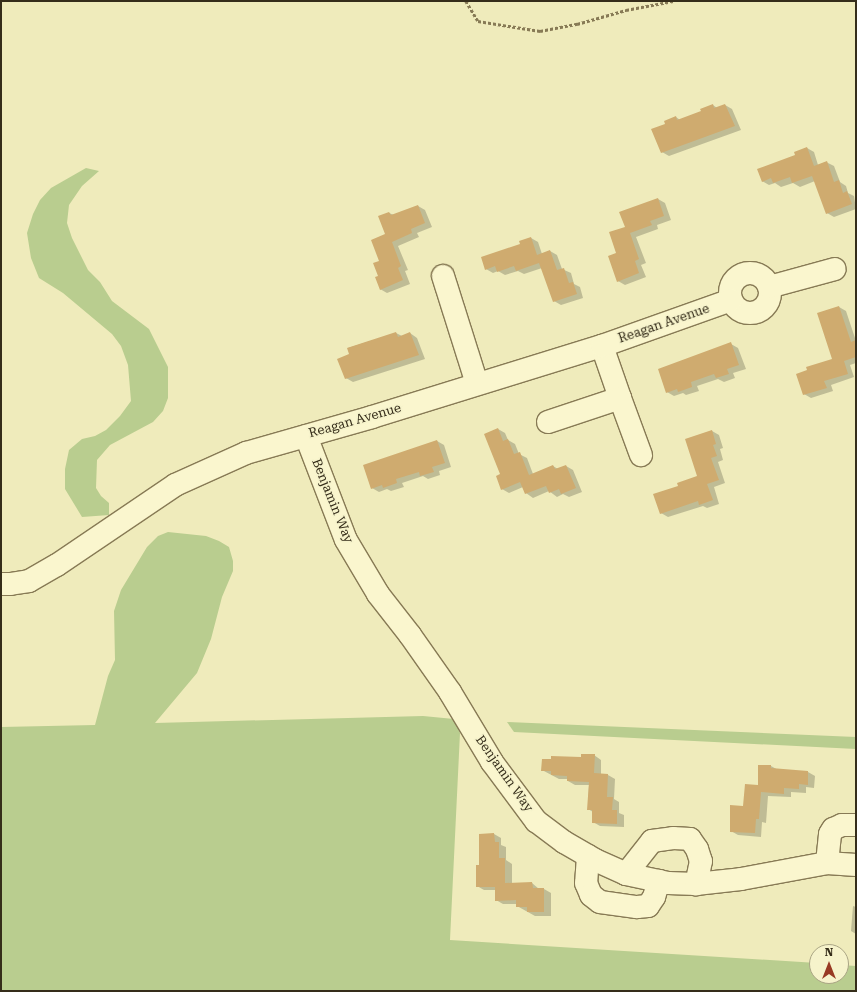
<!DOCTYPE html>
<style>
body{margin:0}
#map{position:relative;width:857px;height:992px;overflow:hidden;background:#efebbb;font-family:"Roboto Serif",serif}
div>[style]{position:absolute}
.green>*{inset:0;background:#b9cd8f}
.shadow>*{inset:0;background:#0003}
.building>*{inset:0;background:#cfab6f}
.path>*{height:2.5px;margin-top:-1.25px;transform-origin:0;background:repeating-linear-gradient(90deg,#877a55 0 3px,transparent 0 5px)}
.roads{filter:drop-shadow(1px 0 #877a55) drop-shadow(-1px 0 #877a55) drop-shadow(0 1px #877a55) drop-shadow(0 -1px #877a55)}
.minor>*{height:22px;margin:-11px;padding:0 11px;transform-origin:11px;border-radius:11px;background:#faf6ce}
.minor>.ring{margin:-11px;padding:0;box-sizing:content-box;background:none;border:22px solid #faf6ce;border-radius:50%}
span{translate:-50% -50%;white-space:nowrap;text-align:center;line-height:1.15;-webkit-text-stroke:3px #f6f3cb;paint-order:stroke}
.street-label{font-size:13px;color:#352d1a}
.frame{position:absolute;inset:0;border:2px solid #352d1a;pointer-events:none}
.north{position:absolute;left:809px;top:944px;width:40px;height:40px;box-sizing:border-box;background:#f6f3cb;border:1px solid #a9a484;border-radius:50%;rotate:0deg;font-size:11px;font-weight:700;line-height:16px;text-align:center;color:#352d1a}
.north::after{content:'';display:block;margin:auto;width:14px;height:18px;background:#983a23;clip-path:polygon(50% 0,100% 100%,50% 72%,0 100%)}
</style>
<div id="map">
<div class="green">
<i style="clip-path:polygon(86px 168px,99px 171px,82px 186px,69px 205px,67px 223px,72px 238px,88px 270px,100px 282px,112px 301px,149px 329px,168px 367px,168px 398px,163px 411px,153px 422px,110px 445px,97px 460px,96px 488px,101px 496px,109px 503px,109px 515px,82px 517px,65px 489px,65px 469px,69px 450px,82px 439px,95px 436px,106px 430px,120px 416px,131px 401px,128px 365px,121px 346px,112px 334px,63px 293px,39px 278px,31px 258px,27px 233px,33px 214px,40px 200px,51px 188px)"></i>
<i style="clip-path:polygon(168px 532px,206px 536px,219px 541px,229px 547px,233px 561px,233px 571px,222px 597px,211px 639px,197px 673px,155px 723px,423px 716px,454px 719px,460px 733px,450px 940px,817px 963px,817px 976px,841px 976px,841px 965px,856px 966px,856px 991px,1px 991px,1px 727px,95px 725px,108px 676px,115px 660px,114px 611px,121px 590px,147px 547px,158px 536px)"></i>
<i style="clip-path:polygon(507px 722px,856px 737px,856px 749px,514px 732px)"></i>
</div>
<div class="shadow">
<i style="clip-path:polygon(713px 105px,717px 108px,725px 105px,732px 109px,741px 130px,669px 156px,662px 152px,666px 125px,676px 117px,680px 120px,703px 111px)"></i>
<i style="clip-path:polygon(807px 148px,814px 152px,818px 165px,826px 162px,834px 166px,840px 182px,846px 186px,848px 193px,854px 196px,856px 209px,834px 217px,827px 213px,815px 181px,800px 187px,793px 183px,781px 187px,775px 183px,769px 185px,762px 181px)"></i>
<i style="clip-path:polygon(658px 199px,665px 203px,671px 220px,657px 225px,658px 229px,636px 237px,646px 263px,641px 265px,646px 277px,625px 285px,618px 281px,617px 253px,626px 227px)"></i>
<i style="clip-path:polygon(418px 206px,425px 210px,432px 227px,417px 233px,419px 237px,398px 246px,408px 270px,405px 271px,410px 284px,387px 293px,380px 289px,379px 276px,389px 213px,394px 215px)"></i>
<i style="clip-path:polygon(531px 238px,538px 242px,542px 254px,550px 251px,557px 255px,562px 269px,571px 273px,574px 284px,580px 287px,583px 298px,561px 305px,554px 301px,542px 268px,524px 274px,518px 271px,505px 275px,498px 271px,493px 273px,486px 269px)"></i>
<i style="clip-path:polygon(839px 307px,846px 311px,856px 341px,856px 363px,850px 365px,854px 377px,831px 385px,833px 391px,811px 398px,804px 394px,833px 360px)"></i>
<i style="clip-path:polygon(396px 333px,402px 336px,410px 333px,417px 338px,425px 359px,353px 382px,346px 378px,350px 355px,348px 348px)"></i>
<i style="clip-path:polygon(731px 344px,738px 348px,746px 369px,733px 373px,735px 378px,724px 382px,718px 379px,697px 386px,699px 391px,686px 395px,683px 393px,674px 396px,667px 392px)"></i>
<i style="clip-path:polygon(498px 429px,505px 433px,508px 440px,515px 444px,519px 454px,527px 458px,533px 474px,553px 466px,558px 469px,566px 466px,573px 470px,582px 492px,569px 497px,563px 494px,557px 497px,549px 491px,533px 498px,526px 493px,523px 487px,509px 493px,502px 489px)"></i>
<i style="clip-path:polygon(712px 431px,719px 435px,723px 448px,720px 449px,723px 460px,718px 462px,725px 483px,714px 487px,719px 504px,707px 508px,703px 506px,668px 517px,661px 513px,679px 486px,699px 477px)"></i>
<i style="clip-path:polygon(437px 441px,444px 445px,451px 467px,439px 471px,440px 475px,428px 479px,423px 476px,402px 483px,404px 487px,391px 491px,387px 489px,379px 492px,372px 488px)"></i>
<i style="clip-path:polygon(594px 755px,601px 760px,601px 775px,608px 775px,615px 779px,614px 799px,619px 802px,619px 813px,624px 815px,624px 827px,600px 826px,593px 822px,593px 812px,588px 809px,589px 785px,575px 785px,568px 781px,568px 779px,559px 779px,542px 770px)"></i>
<i style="clip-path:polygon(759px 766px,771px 766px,778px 770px,808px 772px,815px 776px,814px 788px,806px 787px,806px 793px,791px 792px,791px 797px,768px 796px,766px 823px,762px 822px,761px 837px,738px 835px,731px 831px,759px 786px)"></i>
<i style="clip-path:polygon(494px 834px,501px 838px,501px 845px,506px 847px,506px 860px,512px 864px,512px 883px,532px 883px,539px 889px,544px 889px,551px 893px,551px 916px,535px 916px,517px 906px,517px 904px,503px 904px,496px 900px,496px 890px,484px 890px,477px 886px,480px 866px,480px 835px)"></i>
<i style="clip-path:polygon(853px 906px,856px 907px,856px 934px,851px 931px)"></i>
</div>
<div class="building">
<i style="clip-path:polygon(713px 104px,714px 108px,725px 104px,735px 126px,661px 153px,651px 129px,665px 124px,664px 121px,676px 116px,677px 120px,701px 111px,700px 109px)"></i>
<i style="clip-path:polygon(807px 147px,814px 166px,827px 161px,834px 182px,839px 180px,843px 193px,847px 191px,852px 204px,826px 214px,812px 176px,792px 183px,790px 177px,773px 183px,771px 178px,762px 182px,757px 169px,795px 155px,794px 152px)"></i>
<i style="clip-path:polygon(658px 198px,664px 216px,650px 221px,652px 225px,630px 233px,639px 259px,635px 261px,639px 273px,617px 282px,608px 256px,616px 253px,609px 232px,625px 227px,619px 212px)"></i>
<i style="clip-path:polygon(418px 205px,425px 223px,411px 229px,412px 233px,392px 242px,401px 266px,398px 268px,403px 280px,380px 290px,375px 277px,378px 276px,373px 263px,379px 261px,371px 240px,385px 234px,378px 216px,389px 212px,391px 215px)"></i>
<i style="clip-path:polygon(531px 237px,537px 255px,550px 250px,557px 270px,564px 268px,569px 283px,573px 282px,577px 294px,553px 302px,539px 263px,516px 271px,514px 266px,497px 272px,495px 266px,485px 270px,481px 257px,520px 244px,519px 241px)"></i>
<i style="clip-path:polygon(839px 306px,851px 342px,856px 340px,856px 357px,844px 361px,848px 374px,824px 381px,827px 388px,803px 395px,796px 374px,807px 370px,806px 367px,832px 359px,817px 313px)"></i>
<i style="clip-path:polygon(396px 332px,398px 337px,410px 332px,419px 355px,345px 379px,337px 359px,349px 354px,347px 348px)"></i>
<i style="clip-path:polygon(731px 342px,739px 365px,727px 369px,729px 374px,716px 378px,714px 374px,691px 382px,692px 387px,678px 392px,677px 389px,666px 393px,658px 369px)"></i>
<i style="clip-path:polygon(498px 428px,503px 441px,508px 439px,514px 454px,520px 452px,529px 475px,553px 465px,555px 469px,566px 465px,576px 488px,561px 494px,559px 489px,549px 493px,546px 486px,525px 494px,520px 482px,501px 490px,496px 476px,500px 474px,484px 434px)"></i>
<i style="clip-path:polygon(712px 430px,716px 444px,713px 445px,717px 456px,711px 458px,719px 480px,707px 484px,713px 500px,699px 505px,698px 501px,660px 514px,653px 494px,678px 486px,677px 483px,697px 476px,685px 439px)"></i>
<i style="clip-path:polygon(437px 440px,445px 463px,432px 467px,434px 472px,420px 476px,419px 472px,396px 479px,397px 483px,383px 488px,382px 485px,371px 489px,363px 465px)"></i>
<i style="clip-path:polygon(581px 754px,595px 754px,594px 773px,608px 774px,607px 797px,613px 797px,612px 810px,617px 810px,617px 824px,592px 823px,592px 810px,587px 810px,589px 782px,567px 781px,567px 776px,551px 775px,551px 771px,541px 771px,542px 759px,551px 759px,551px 756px,581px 757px)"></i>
<i style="clip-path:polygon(758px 765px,771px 765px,771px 768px,808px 771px,808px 785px,799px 784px,799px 789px,784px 788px,784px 794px,761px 792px,759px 819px,756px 819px,755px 833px,730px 832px,730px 805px,743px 806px,745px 784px,758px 785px)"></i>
<i style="clip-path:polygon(494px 833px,495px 842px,499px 842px,499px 858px,505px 858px,505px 883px,532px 882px,533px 888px,544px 888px,544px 912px,527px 912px,527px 907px,516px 907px,516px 900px,495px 901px,495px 887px,476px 887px,476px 865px,479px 865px,479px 834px)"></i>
</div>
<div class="path">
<i style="left:466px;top:1px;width:23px;rotate:59deg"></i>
<i style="left:478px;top:21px;width:63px;rotate:9.2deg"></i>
<i style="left:540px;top:31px;width:38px;rotate:-11deg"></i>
<i style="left:577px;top:24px;width:51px;rotate:-15.9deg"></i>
<i style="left:626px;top:10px;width:48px;rotate:-10.8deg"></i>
</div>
<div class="roads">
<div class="minor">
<i class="ring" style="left:730px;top:273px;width:18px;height:18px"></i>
<i style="left:443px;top:276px;width:113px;rotate:72.5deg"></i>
<i style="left:769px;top:287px;width:68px;rotate:-15.3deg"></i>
<i style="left:602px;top:346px;width:55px;rotate:70.9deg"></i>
<i style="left:548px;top:422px;width:76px;rotate:-18.4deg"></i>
<i style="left:620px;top:398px;width:61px;rotate:69.8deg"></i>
<i style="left:306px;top:436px;width:111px;rotate:69deg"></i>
<i style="left:346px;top:540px;width:63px;rotate:59.3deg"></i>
<i style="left:378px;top:594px;width:52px;rotate:52deg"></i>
<i style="left:410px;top:635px;width:70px;rotate:54.9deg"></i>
<i style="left:450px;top:692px;width:82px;rotate:59deg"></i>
<i style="left:492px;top:762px;width:74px;rotate:53.3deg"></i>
<i style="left:536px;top:821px;width:35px;rotate:37deg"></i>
<i style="left:564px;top:842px;width:36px;rotate:30deg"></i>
<i style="left:595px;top:860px;width:34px;rotate:24deg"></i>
<i style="left:626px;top:874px;width:43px;rotate:12.1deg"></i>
<i style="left:668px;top:883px;width:28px;rotate:2deg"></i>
<i style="left:696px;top:884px;width:45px;rotate:-6.3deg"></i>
<i style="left:741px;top:879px;width:87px;rotate:-10.5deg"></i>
<i style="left:827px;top:863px;width:29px;rotate:4deg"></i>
<i style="left:1px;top:584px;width:9px"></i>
<i style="left:10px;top:584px;width:19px;rotate:-9deg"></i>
<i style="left:29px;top:581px;width:32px;rotate:-30deg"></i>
<i style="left:57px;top:565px;width:143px;rotate:-34.1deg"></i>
<i style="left:175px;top:485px;width:78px;rotate:-24.3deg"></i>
<i style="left:246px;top:453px;width:131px;rotate:-15.9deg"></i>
<i style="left:372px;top:417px;width:241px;rotate:-17.2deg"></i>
<i style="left:602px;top:346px;width:137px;rotate:-19.6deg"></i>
<i style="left:588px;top:856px;width:27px;rotate:94deg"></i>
<i style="left:586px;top:883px;width:13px;rotate:67deg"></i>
<i style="left:591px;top:895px;width:11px;rotate:38deg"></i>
<i style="left:600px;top:902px;width:37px;rotate:8deg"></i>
<i style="left:637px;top:907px;width:11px;rotate:-5deg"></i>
<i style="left:648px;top:906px;width:11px;rotate:-56deg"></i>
<i style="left:654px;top:897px;width:17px;rotate:-73deg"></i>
<i style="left:827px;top:863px;width:29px;rotate:-84deg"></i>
<i style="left:830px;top:834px;width:6px;rotate:-59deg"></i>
<i style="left:833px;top:829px;width:10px;rotate:-24deg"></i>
<i style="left:842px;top:825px;width:14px"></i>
<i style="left:626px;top:874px;width:42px;rotate:-51.8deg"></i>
<i style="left:652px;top:841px;width:21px;rotate:-8deg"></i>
<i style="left:673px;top:838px;width:17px;rotate:3deg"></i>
<i style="left:690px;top:839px;width:12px;rotate:55deg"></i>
<i style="left:697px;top:849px;width:13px;rotate:72deg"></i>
<i style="left:701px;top:861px;width:24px;rotate:102deg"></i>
</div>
</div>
<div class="street-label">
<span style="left:664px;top:324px;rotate:-19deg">Reagan Avenue</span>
<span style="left:355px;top:421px;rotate:-16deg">Reagan Avenue</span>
<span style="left:332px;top:501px;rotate:68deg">Benjamin Way</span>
<span style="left:504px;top:774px;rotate:55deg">Benjamin Way</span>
</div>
<div class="frame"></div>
<div class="north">N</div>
</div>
